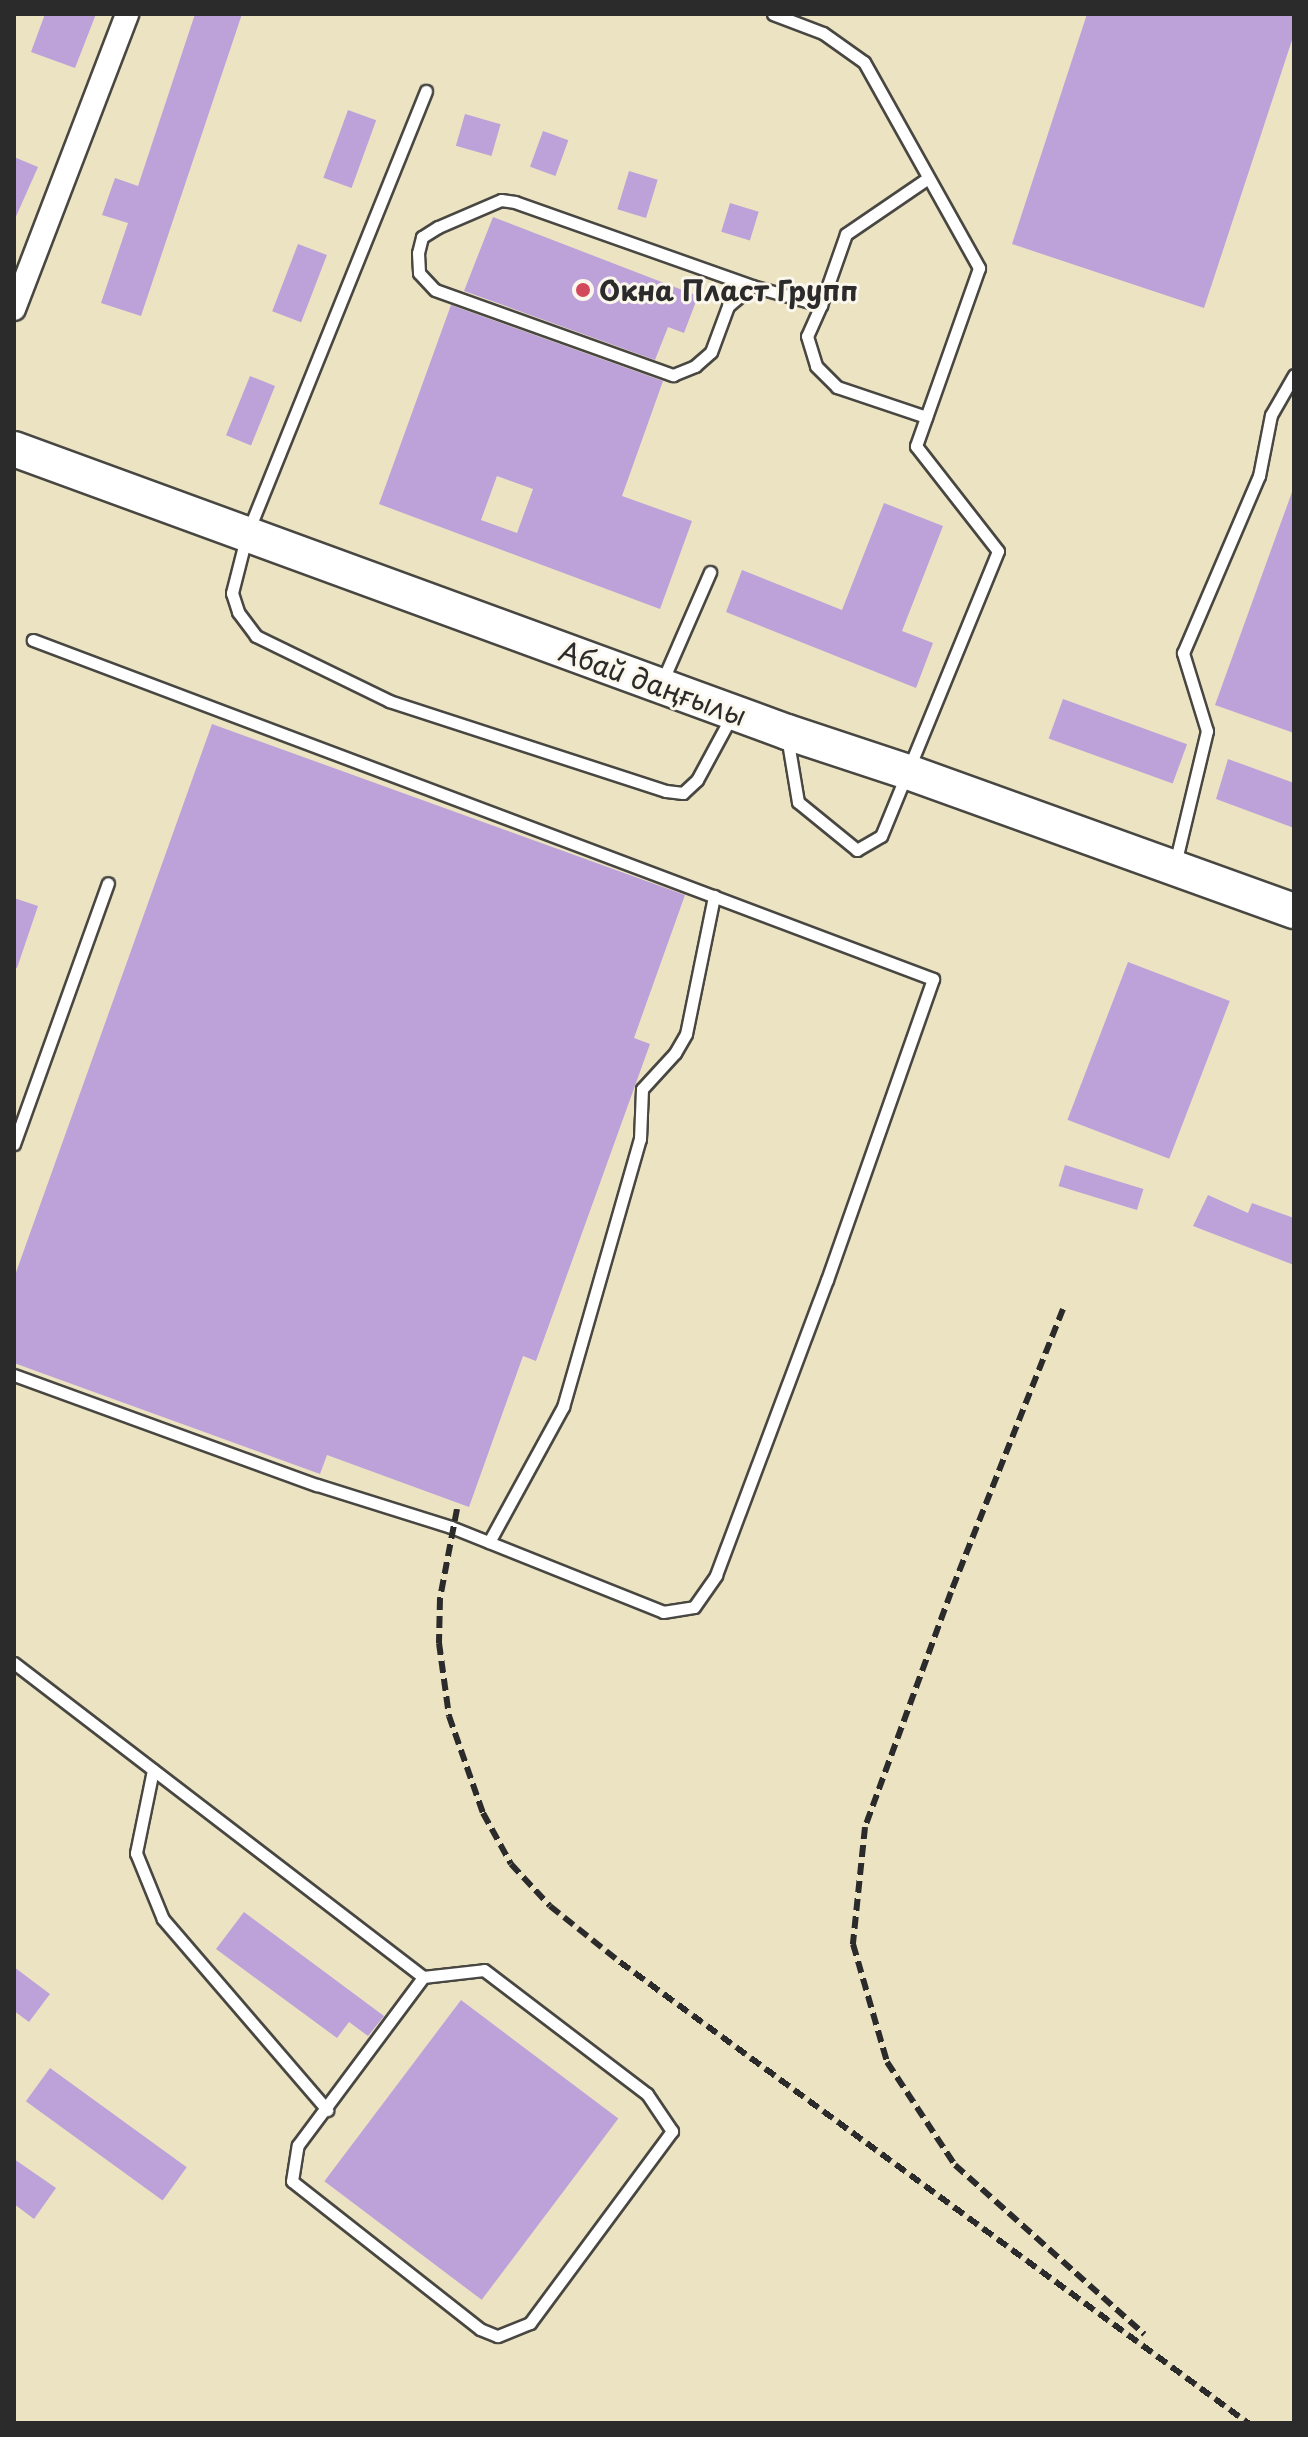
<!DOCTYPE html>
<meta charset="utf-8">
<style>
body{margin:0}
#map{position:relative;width:1308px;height:2437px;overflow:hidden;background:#ece3c3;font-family:"Playpen Sans",sans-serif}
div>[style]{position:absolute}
.building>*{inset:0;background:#bca2d9;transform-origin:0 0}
.roads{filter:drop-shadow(2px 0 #484742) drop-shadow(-2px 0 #484742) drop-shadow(0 2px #484742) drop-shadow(0 -2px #484742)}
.lane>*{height:11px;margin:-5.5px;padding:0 5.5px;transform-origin:5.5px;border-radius:5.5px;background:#fff}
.street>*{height:22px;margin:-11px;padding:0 11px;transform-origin:11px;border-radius:11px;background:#fff}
.primary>*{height:34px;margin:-17px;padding:0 17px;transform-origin:17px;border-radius:17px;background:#fff}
.rail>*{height:6px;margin-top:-3px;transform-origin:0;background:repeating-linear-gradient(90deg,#2b2b2b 0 12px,transparent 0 18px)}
.dots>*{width:22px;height:22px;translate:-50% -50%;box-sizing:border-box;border:4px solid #fbf7ec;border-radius:50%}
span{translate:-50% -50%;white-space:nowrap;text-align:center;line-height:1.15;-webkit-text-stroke:6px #fbf7ec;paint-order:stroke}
.poi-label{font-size:28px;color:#2b2b2b;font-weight:700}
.left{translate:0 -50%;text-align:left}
.street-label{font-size:28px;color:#2b2b2b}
.frame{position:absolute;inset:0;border:16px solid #2b2b2b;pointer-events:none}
</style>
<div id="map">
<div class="building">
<i style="clip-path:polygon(45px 14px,96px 14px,75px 68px,31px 52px)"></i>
<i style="clip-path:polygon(195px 14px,242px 14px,141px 316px,101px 303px,128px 223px,102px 215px,115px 178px,138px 186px)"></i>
<i style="clip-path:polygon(1087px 14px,1294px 14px,1294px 34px,1204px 308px,1012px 244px)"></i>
<i style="left:348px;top:110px;width:30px;height:72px;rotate:20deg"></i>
<i style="left:465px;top:114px;width:37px;height:33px;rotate:16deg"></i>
<i style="left:543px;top:131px;width:27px;height:38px;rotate:20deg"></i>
<i style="clip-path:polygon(14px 157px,38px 167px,14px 221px)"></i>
<i style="left:629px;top:171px;width:30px;height:40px;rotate:17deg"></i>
<i style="left:730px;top:203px;width:30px;height:30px;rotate:17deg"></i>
<i style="clip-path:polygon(493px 217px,698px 296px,684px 333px,668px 327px,655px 360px,464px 291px)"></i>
<i style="left:298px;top:244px;width:31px;height:72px;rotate:21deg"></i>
<i style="clip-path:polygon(evenodd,451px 305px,663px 381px,622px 496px,692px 521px,660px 609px,379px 504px,451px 305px,497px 476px,533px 489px,517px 533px,481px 520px,497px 476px)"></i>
<i style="left:250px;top:376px;width:27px;height:64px;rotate:22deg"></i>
<i style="clip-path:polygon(1292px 492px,1294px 492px,1294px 733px,1215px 705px)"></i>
<i style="clip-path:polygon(884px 503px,943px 526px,902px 631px,933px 643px,916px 688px,726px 612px,742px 570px,842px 610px)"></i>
<i style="left:1063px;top:699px;width:132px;height:42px;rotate:20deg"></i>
<i style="clip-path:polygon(212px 724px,685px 895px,634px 1038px,650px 1044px,536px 1361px,523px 1356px,469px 1507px,327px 1455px,320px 1474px,14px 1363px,14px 1278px)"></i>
<i style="clip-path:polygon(1228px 759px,1294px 783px,1294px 828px,1216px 799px)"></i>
<i style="clip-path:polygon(14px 898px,38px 906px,17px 968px,14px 967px)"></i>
<i style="left:1128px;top:962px;width:109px;height:169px;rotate:21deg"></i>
<i style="left:1065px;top:1165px;width:82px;height:22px;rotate:17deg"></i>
<i style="clip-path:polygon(1208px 1195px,1248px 1213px,1252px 1203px,1294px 1218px,1294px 1265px,1193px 1226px)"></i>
<i style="clip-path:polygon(244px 1912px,384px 2016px,368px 2036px,349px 2022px,337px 2038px,216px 1949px)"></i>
<i style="clip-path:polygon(14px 1967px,50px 1994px,29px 2022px,14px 2011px)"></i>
<i style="left:461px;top:2000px;width:197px;height:227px;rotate:37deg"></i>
<i style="left:50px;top:2068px;width:169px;height:41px;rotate:36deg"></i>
<i style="clip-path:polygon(14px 2159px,56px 2188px,34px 2219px,14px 2204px)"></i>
</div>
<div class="roads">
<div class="lane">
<i style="left:773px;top:14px;width:53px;rotate:20.8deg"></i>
<i style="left:823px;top:33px;width:50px;rotate:35.3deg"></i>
<i style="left:864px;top:62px;width:236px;rotate:60.8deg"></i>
<i style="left:979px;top:268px;width:189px;rotate:109.5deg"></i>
<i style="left:916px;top:446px;width:133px;rotate:52deg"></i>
<i style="left:998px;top:551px;width:308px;rotate:112.3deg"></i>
<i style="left:881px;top:836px;width:28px;rotate:150deg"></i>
<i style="left:857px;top:850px;width:76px;rotate:-140.9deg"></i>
<i style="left:798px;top:802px;width:67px;rotate:-99.5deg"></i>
<i style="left:426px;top:91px;width:478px;rotate:112deg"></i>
<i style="left:247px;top:534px;width:61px;rotate:104.3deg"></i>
<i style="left:232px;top:593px;width:20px;rotate:72deg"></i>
<i style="left:238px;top:612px;width:30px;rotate:53deg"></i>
<i style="left:256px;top:636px;width:148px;rotate:26deg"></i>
<i style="left:389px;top:701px;width:291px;rotate:18deg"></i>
<i style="left:666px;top:791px;width:17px;rotate:7deg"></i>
<i style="left:683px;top:793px;width:19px;rotate:-43deg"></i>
<i style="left:697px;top:780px;width:72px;rotate:-61.6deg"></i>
<i style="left:752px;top:286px;width:251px;rotate:-160.5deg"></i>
<i style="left:515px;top:202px;width:14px;rotate:-172deg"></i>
<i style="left:501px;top:200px;width:69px;rotate:156.8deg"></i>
<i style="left:438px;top:227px;width:19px;rotate:148deg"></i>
<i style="left:422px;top:237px;width:16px;rotate:104deg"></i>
<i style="left:418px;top:253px;width:20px;rotate:87deg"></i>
<i style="left:419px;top:273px;width:23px;rotate:47deg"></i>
<i style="left:435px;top:290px;width:253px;rotate:19.7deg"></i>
<i style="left:673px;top:375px;width:24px;rotate:-22deg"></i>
<i style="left:695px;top:366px;width:21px;rotate:-41deg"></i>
<i style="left:711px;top:352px;width:49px;rotate:-69.7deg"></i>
<i style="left:728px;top:306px;width:31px;rotate:-40deg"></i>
<i style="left:752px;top:286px;width:72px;rotate:15.4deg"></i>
<i style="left:821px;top:305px;width:34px;rotate:114deg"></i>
<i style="left:807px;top:336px;width:31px;rotate:73deg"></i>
<i style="left:816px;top:366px;width:30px;rotate:45deg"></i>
<i style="left:837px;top:387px;width:94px;rotate:18.6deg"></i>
<i style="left:821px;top:305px;width:75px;rotate:-70.6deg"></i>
<i style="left:846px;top:234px;width:99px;rotate:-34.3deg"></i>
<i style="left:662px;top:682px;width:120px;rotate:-66.4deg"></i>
<i style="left:1175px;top:864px;width:137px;rotate:-76.5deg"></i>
<i style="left:1207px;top:731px;width:82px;rotate:-107.1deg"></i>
<i style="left:1183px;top:653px;width:193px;rotate:-66.8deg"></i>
<i style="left:1259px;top:476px;width:62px;rotate:-78.9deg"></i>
<i style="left:1271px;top:415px;width:46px;rotate:-60.1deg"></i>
<i style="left:14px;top:1144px;width:277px;rotate:-70.2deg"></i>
<i style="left:14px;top:1375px;width:322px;rotate:20deg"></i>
<i style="left:317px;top:1485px;width:140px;rotate:17.4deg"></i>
<i style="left:451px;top:1527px;width:228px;rotate:21.8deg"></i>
<i style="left:663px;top:1612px;width:31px;rotate:-9deg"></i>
<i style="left:694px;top:1607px;width:39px;rotate:-55deg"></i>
<i style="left:716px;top:1575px;width:315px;rotate:-69.4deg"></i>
<i style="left:827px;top:1280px;width:319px;rotate:-70.6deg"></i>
<i style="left:933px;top:979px;width:962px;rotate:-159.36deg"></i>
<i style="left:489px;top:1542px;width:154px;rotate:-61.3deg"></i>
<i style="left:563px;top:1407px;width:279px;rotate:-74deg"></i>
<i style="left:640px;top:1139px;width:50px;rotate:-87.7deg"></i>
<i style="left:642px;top:1089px;width:49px;rotate:-47.5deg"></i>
<i style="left:675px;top:1053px;width:22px;rotate:-60deg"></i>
<i style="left:686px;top:1034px;width:141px;rotate:-78.5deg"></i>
<i style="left:14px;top:1663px;width:516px;rotate:37.51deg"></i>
<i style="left:423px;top:1977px;width:61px;rotate:-6.5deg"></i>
<i style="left:484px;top:1970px;width:205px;rotate:37.3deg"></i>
<i style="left:647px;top:2094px;width:45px;rotate:56deg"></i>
<i style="left:672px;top:2131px;width:239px;rotate:126.5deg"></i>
<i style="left:530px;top:2323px;width:35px;rotate:158deg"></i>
<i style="left:497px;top:2336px;width:18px;rotate:-158deg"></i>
<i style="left:480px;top:2329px;width:239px;rotate:-141.8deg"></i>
<i style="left:292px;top:2181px;width:36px;rotate:-81deg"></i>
<i style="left:298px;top:2145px;width:209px;rotate:-53.3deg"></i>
<i style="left:153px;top:1770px;width:85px;rotate:101.6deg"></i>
<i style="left:136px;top:1853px;width:71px;rotate:67.8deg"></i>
<i style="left:163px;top:1919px;width:252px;rotate:49.3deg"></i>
</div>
<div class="street">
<i style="left:14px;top:309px;width:316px;rotate:-69deg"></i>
</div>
<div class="primary">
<i style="left:14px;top:449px;width:823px;rotate:20.11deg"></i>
<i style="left:787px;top:732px;width:127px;rotate:18.3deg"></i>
<i style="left:908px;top:772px;width:410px;rotate:19.8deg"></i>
</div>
</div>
<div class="rail">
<i style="left:1063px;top:1309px;width:304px;rotate:111.6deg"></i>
<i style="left:951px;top:1592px;width:250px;rotate:110.1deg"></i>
<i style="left:865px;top:1827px;width:118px;rotate:95.9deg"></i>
<i style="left:853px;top:1944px;width:123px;rotate:73.9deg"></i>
<i style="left:887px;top:2062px;width:123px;rotate:56.6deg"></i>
<i style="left:955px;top:2165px;width:254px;rotate:41.8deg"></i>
<i style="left:457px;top:1509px;width:91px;rotate:100.8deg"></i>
<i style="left:440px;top:1598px;width:45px;rotate:91.3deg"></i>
<i style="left:439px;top:1643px;width:74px;rotate:82.2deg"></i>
<i style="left:449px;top:1716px;width:103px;rotate:70.7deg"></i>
<i style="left:483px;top:1813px;width:58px;rotate:61.2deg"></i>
<i style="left:511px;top:1864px;width:57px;rotate:47.1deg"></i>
<i style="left:550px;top:1906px;width:90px;rotate:38.7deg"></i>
<i style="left:620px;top:1962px;width:779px;rotate:36.28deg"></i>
</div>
<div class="dots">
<i style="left:583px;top:290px;background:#d1495b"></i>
</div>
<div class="poi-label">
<span class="left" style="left:599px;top:290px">Окна Пласт Групп</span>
</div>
<div class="street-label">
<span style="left:653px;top:683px;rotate:20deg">Абай даңғылы</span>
</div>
<div class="frame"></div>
</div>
